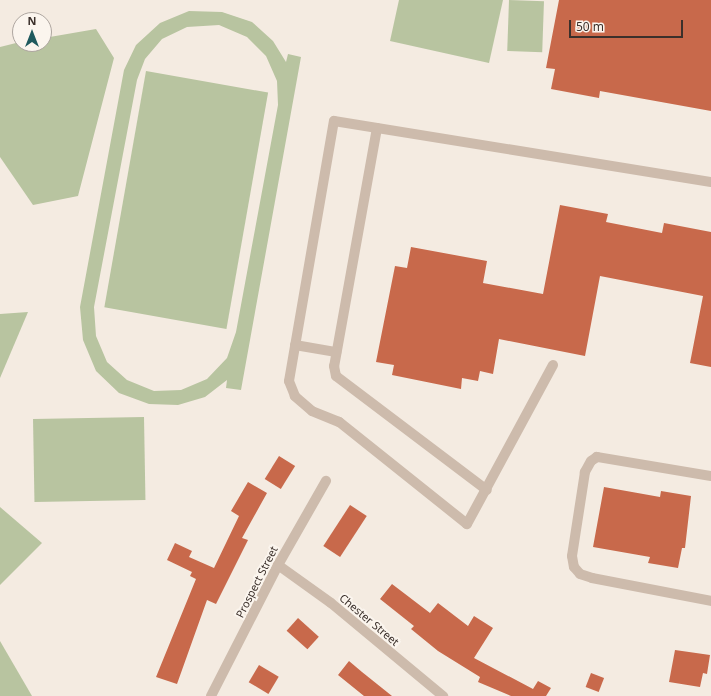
<!DOCTYPE html>
<style>
body{margin:0}
#map{position:relative;width:711px;height:696px;overflow:hidden;background:#f4ebe1;font-family:"Noto Sans",sans-serif}
div>[style]{position:absolute}
.green>*{inset:0;background:#b8c4a0;transform-origin:0 0}
.building>*{inset:0;background:#c8694b;transform-origin:0 0}
.minor>*{height:10px;margin:-5px;padding:0 5px;transform-origin:5px;border-radius:5px;background:#cdbbac}
span{translate:-50% -50%;white-space:nowrap;text-align:center;line-height:1.15;-webkit-text-stroke:4px #fbf5ee;paint-order:stroke}
.street-label{font-size:11px;color:#3b302b}
.north{position:absolute;left:12px;top:12px;width:40px;height:40px;box-sizing:border-box;background:#fbf5ee;border:1px solid #aea6a0;border-radius:50%;rotate:0deg;font-size:11px;font-weight:700;line-height:16px;text-align:center;color:#3b302b}
.north::after{content:'';display:block;margin:auto;width:14px;height:18px;background:#1f5a5e;clip-path:polygon(50% 0,100% 100%,50% 72%,0 100%)}
.scale{position:absolute;left:569px;top:20px;width:114px;height:18px;box-sizing:border-box;border:2px solid #3b302b;border-top:0;padding-left:5px;font-size:12px;line-height:14px;white-space:nowrap;color:#3b302b;-webkit-text-stroke:3px #fbf5ee;paint-order:stroke}
</style>
<div id="map">
<div class="green">
<i style="clip-path:polygon(399px 0,503px 0,489px 63px,390px 41px)"></i>
<i style="left:509px;top:0;width:35px;height:51px;rotate:2deg"></i>
<i style="clip-path:polygon(evenodd,189px 11px,222px 12px,252px 22px,273px 41px,286px 62px,288px 54px,301px 57px,241px 390px,226px 388px,227px 380px,205px 397px,178px 405px,149px 404px,119px 393px,96px 371px,83px 340px,80px 307px,124px 70px,136px 45px,160px 23px,189px 11px,219px 25px,247px 37px,266px 56px,277px 81px,278px 105px,236px 332px,227px 358px,207px 379px,181px 390px,154px 391px,127px 380px,107px 362px,96px 336px,94px 307px,137px 80px,145px 59px,162px 39px,187px 27px,219px 25px)"></i>
<i style="clip-path:polygon(96px 29px,114px 58px,78px 196px,33px 205px,0 157px,0 47px,20px 42px,44px 44px,44px 38px)"></i>
<i style="left:146px;top:71px;width:124px;height:240px;rotate:10deg"></i>
<i style="clip-path:polygon(28px 312px,0 378px,0 314px)"></i>
<i style="left:144px;top:417px;width:83px;height:111px;rotate:89deg"></i>
<i style="clip-path:polygon(0 507px,42px 543px,0 585px)"></i>
<i style="clip-path:polygon(0 641px,32px 696px,0 696px)"></i>
</div>
<div class="building">
<i style="clip-path:polygon(559px 0,711px 0,711px 111px,600px 91px,599px 98px,551px 89px,555px 69px,546px 68px)"></i>
<i style="clip-path:polygon(560px 205px,608px 214px,606px 222px,662px 233px,664px 223px,711px 232px,711px 367px,690px 363px,703px 296px,600px 276px,585px 356px,499px 339px,493px 374px,480px 371px,478px 381px,462px 378px,461px 389px,392px 375px,394px 365px,376px 362px,395px 266px,407px 268px,411px 247px,487px 261px,483px 283px,543px 294px)"></i>
<i style="left:279px;top:456px;width:19px;height:27px;rotate:32deg"></i>
<i style="clip-path:polygon(248px 482px,267px 493px,242px 538px,248px 540px,216px 604px,207px 600px,177px 684px,156px 677px,196px 579px,190px 576px,192px 572px,167px 560px,175px 543px,192px 551px,189px 557px,214px 568px,239px 516px,231px 511px)"></i>
<i style="clip-path:polygon(604px 487px,660px 497px,661px 491px,691px 496px,685px 548px,682px 548px,678px 568px,648px 563px,650px 557px,593px 547px)"></i>
<i style="left:350px;top:505px;width:20px;height:49px;rotate:33deg"></i>
<i style="clip-path:polygon(392px 584px,430px 613px,438px 603px,468px 626px,474px 616px,493px 628px,474px 658px,533px 689px,538px 681px,551px 688px,546px 696px,511px 696px,478px 682px,480px 677px,438px 651px,411px 629px,414px 626px,380px 599px)"></i>
<i style="left:298px;top:618px;width:28px;height:17px;rotate:42deg"></i>
<i style="clip-path:polygon(675px 650px,710px 655px,707px 674px,703px 673px,700px 687px,669px 682px)"></i>
<i style="clip-path:polygon(349px 661px,362px 672px,392px 696px,364px 696px,338px 675px)"></i>
<i style="left:259px;top:665px;width:23px;height:20px;rotate:31deg"></i>
<i style="left:591px;top:673px;width:14px;height:15px;rotate:21deg"></i>
</div>
<div class="minor">
<i style="left:377px;top:128px;width:242px;rotate:100.2deg"></i>
<i style="left:334px;top:366px;width:10px;rotate:79deg"></i>
<i style="left:336px;top:376px;width:189px;rotate:37.1deg"></i>
<i style="left:295px;top:345px;width:42px;rotate:9.7deg"></i>
<i style="left:553px;top:365px;width:181px;rotate:118.4deg"></i>
<i style="left:467px;top:524px;width:164px;rotate:-141.4deg"></i>
<i style="left:339px;top:422px;width:29px;rotate:-158deg"></i>
<i style="left:312px;top:411px;width:23px;rotate:-139deg"></i>
<i style="left:295px;top:396px;width:16px;rotate:-112deg"></i>
<i style="left:289px;top:381px;width:264px;rotate:-80.2deg"></i>
<i style="left:334px;top:121px;width:382px;rotate:9.2deg"></i>
<i style="left:711px;top:476px;width:116px;rotate:-170.5deg"></i>
<i style="left:597px;top:457px;width:7px;rotate:146deg"></i>
<i style="left:591px;top:461px;width:13px;rotate:119deg"></i>
<i style="left:585px;top:472px;width:85px;rotate:98.8deg"></i>
<i style="left:572px;top:556px;width:11px;rotate:80deg"></i>
<i style="left:574px;top:567px;width:9px;rotate:49deg"></i>
<i style="left:580px;top:574px;width:13px;rotate:18deg"></i>
<i style="left:592px;top:578px;width:121px;rotate:10.9deg"></i>
<i style="left:278px;top:565px;width:65px;rotate:35.6deg"></i>
<i style="left:331px;top:603px;width:146px;rotate:39.7deg"></i>
<i style="left:211px;top:696px;width:147px;rotate:-62.9deg"></i>
<i style="left:278px;top:565px;width:97px;rotate:-60.3deg"></i>
</div>
<div class="street-label">
<span style="left:257px;top:582px;rotate:-63deg">Prospect Street</span>
<span style="left:369px;top:620px;rotate:40deg">Chester Street</span>
</div>
<div class="north">N</div>
<div class="scale">50 m</div>
</div>
